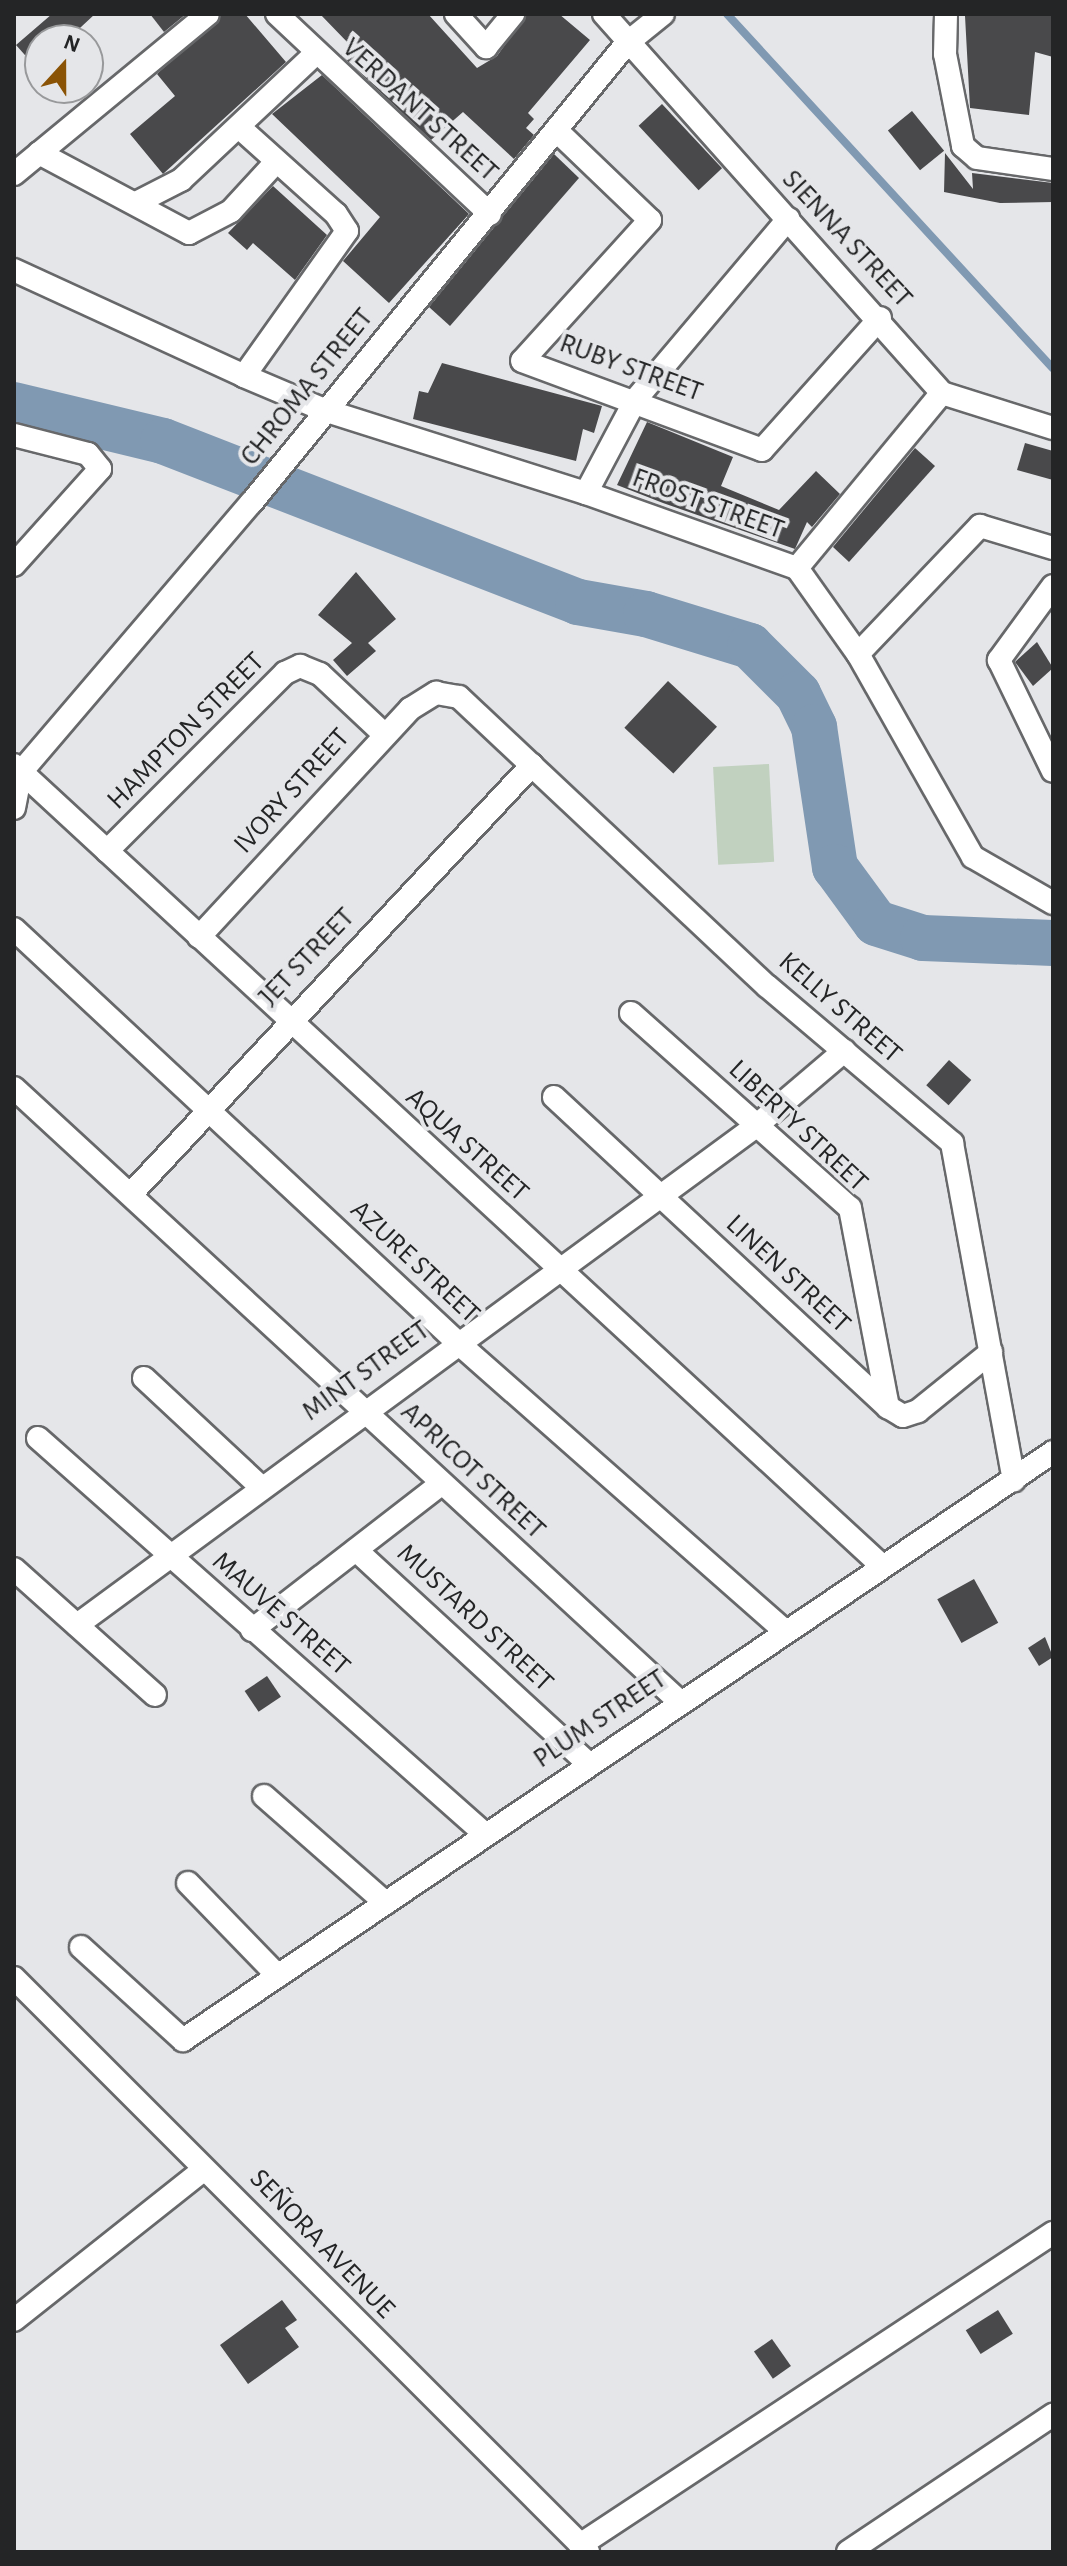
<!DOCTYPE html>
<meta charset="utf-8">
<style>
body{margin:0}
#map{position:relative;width:1067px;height:2566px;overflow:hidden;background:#e5e6e9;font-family:"Alegreya Sans",sans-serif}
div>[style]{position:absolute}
.green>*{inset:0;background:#c1d1bf;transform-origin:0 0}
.stream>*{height:8px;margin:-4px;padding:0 4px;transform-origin:4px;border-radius:4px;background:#8099b2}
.river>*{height:46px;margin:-23px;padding:0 23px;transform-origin:23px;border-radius:23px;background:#8099b2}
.building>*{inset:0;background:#49494b;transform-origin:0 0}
.roads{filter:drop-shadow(2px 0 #67686a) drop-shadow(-2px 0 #67686a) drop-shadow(0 2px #67686a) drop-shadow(0 -2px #67686a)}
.street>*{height:22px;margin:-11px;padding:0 11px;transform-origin:11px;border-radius:11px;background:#fff}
span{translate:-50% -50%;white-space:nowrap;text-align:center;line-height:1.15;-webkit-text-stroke:8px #e5e6e9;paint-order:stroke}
.street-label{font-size:28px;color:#242526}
.frame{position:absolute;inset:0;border:16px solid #242526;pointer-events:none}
.north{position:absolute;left:24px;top:24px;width:80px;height:80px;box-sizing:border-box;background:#e5e6e9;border:2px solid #98999b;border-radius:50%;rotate:21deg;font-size:22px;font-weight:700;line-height:32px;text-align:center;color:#242526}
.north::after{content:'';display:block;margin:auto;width:28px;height:36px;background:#8a5305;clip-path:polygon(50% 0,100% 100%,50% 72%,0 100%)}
</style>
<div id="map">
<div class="green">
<i style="left:769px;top:764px;width:98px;height:56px;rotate:87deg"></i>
</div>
<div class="stream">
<i style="left:727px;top:14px;width:481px;rotate:47.4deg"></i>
</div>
<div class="river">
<i style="left:14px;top:405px;width:153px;rotate:13.6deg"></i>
<i style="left:163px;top:441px;width:445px;rotate:21.2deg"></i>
<i style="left:578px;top:602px;width:69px;rotate:10deg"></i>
<i style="left:646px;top:614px;width:109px;rotate:17.1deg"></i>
<i style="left:750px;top:646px;width:68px;rotate:45deg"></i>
<i style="left:798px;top:694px;width:37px;rotate:64deg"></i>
<i style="left:814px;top:727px;width:142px;rotate:81.5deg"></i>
<i style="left:835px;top:867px;width:69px;rotate:53.8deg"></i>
<i style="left:876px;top:923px;width:49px;rotate:17.7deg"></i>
<i style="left:923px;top:938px;width:130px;rotate:2.2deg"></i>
</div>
<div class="building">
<i style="clip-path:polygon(52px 14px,95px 14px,67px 40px,40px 40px,40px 72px,16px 45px)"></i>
<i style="clip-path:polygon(150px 14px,186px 14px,164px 32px)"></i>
<i style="clip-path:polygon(222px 14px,245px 14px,286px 62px,163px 174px,130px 134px,175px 96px,157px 74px)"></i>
<i style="clip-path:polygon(320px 14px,428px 14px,477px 68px,497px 56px,527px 14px,559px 14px,590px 40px,528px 113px,534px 119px,526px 128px,534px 135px,514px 159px,463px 112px,431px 140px,341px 55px,350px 45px)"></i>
<i style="clip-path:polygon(1053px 14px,1053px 57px,1035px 52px,1029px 115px,970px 108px,965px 16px)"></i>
<i style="clip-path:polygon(322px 75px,469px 214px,389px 303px,343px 261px,380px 217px,272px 114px)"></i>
<i style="left:662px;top:104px;width:88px;height:32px;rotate:47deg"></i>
<i style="left:912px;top:111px;width:51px;height:31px;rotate:51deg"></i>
<i style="clip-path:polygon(945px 153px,973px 189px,972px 173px,1053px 183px,1053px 202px,1000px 203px,944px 192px)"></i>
<i style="clip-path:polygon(554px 154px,579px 178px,450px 326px,429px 307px)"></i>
<i style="clip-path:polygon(273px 186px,327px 235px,295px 280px,253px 243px,247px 250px,228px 233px)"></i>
<i style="clip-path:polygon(442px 363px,602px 406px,594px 433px,583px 429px,576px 461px,413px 419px,419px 391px,428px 393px)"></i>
<i style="clip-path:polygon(647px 422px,733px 457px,721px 486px,779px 510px,816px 471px,840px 494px,812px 527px,807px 522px,795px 549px,663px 503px,617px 485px)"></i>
<i style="clip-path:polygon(1025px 443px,1053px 451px,1053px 480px,1017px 470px)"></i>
<i style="clip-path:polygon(915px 448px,935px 466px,849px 562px,833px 547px)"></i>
<i style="clip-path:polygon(356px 572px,396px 619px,368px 643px,376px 651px,347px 676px,333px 660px,352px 643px,318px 615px)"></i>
<i style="clip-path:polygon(1037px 642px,1053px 668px,1033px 686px,1015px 662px)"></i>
<i style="left:668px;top:681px;width:67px;height:64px;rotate:43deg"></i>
<i style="left:949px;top:1060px;width:30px;height:34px;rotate:42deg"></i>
<i style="left:974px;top:1579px;width:50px;height:42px;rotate:61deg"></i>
<i style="clip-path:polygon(1045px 1637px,1053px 1657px,1039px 1666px,1028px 1648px)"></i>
<i style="left:267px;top:1676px;width:25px;height:27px;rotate:56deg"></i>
<i style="clip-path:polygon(282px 2300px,297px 2320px,285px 2328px,299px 2347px,248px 2384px,220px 2345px)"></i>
<i style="left:998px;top:2310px;width:28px;height:38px;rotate:58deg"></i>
<i style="left:772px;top:2339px;width:33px;height:22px;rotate:55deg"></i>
</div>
<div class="roads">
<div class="street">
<i style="left:277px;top:14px;width:292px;rotate:43.2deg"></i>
<i style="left:456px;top:14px;width:45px;rotate:47.7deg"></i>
<i style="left:486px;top:47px;width:43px;rotate:-50.7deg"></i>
<i style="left:604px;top:14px;width:508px;rotate:48.27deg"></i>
<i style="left:942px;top:393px;width:116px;rotate:17.5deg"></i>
<i style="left:946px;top:14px;width:40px;rotate:91.4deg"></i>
<i style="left:945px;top:54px;width:94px;rotate:78.9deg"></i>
<i style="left:963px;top:146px;width:18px;rotate:41deg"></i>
<i style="left:977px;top:158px;width:77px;rotate:8.2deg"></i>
<i style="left:239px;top:127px;width:130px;rotate:41.9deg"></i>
<i style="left:336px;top:214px;width:20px;rotate:57deg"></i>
<i style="left:347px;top:231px;width:178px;rotate:125.4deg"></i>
<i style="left:244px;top:376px;width:87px;rotate:23deg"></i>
<i style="left:324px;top:410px;width:275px;rotate:17.6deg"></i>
<i style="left:586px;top:493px;width:224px;rotate:19.6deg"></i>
<i style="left:797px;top:568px;width:105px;rotate:54.7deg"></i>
<i style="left:858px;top:654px;width:233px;rotate:60.5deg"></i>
<i style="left:973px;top:857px;width:92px;rotate:29.9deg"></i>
<i style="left:556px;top:130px;width:130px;rotate:43.8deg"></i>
<i style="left:650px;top:220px;width:190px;rotate:132.2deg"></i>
<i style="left:522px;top:361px;width:256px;rotate:20.3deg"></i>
<i style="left:762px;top:450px;width:177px;rotate:-48.2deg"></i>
<i style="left:39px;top:153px;width:170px;rotate:28.1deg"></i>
<i style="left:189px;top:233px;width:47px;rotate:-27.6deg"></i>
<i style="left:231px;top:211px;width:65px;rotate:-47.5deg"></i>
<i style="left:14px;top:174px;width:251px;rotate:-39.5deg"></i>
<i style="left:136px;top:203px;width:51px;rotate:-27.1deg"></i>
<i style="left:181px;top:180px;width:184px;rotate:-43.2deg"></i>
<i style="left:14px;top:270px;width:253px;rotate:24.7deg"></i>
<i style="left:14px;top:435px;width:76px;rotate:14.4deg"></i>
<i style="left:88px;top:454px;width:19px;rotate:51deg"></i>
<i style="left:100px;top:469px;width:129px;rotate:131.9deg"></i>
<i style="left:586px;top:493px;width:106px;rotate:-62deg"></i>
<i style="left:636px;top:399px;width:236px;rotate:-49.8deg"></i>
<i style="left:797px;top:568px;width:227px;rotate:-50.4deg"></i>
<i style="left:1053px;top:586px;width:92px;rotate:126.1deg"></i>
<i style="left:999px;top:660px;width:123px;rotate:64.1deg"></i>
<i style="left:858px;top:654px;width:177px;rotate:-46.4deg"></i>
<i style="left:980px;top:526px;width:76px;rotate:16.8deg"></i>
<i style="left:14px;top:765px;width:1181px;rotate:42.7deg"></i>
<i style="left:14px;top:808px;width:37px;rotate:-79deg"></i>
<i style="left:21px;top:772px;width:355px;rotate:-49.5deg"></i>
<i style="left:252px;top:502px;width:593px;rotate:-50.75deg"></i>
<i style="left:627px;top:43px;width:46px;rotate:-38.9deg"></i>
<i style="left:107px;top:851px;width:252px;rotate:-45deg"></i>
<i style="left:285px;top:673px;width:17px;rotate:-25deg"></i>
<i style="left:300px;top:666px;width:22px;rotate:22deg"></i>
<i style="left:320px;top:674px;width:88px;rotate:43.2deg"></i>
<i style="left:14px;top:929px;width:606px;rotate:42.99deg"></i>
<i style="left:457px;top:1342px;width:436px;rotate:41.4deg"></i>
<i style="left:199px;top:937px;width:311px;rotate:-47.2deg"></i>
<i style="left:410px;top:709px;width:31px;rotate:-32deg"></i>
<i style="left:436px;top:693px;width:23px;rotate:10deg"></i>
<i style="left:459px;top:697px;width:422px;rotate:43.2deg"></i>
<i style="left:767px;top:986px;width:243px;rotate:40.3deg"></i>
<i style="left:952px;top:1143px;width:343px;rotate:79.6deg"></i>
<i style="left:631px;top:1013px;width:293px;rotate:41.7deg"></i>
<i style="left:850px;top:1208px;width:203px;rotate:79.2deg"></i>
<i style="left:14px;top:1088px;width:906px;rotate:42.67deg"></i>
<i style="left:554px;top:1097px;width:456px;rotate:42.9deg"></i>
<i style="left:888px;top:1407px;width:17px;rotate:31deg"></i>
<i style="left:903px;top:1416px;width:16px;rotate:-18deg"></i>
<i style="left:918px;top:1411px;width:94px;rotate:-38.9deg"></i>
<i style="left:131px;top:1194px;width:587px;rotate:-46.93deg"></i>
<i style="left:144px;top:1378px;width:158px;rotate:43deg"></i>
<i style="left:38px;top:1438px;width:597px;rotate:41.54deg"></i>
<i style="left:356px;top:1550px;width:315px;rotate:42.6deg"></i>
<i style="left:14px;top:1569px;width:189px;rotate:41.8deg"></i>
<i style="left:77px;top:1625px;width:843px;rotate:-36.31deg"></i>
<i style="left:756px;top:1126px;width:116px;rotate:-40.4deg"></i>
<i style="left:252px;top:1630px;width:240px;rotate:-37.7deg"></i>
<i style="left:264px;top:1796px;width:162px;rotate:41.3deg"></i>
<i style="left:188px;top:1883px;width:129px;rotate:45.9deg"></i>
<i style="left:81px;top:1947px;width:138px;rotate:42.4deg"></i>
<i style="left:183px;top:2040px;width:1050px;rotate:-34.05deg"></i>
<i style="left:14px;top:1978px;width:812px;rotate:45deg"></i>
<i style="left:14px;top:2320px;width:240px;rotate:-38.4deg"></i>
<i style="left:580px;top:2545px;width:567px;rotate:-33.41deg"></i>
<i style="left:848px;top:2552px;width:247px;rotate:-33.8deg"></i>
</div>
</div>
<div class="street-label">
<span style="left:420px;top:110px;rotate:42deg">VERDANT STREET</span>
<span style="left:847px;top:239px;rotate:47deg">SIENNA STREET</span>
<span style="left:631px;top:368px;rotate:20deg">RUBY STREET</span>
<span style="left:307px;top:387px;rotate:-51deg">CHROMA STREET</span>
<span style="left:708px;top:504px;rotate:20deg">FROST STREET</span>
<span style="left:186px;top:731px;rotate:-45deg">HAMPTON STREET</span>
<span style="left:292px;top:791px;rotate:-48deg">IVORY STREET</span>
<span style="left:307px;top:957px;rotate:-46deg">JET STREET</span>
<span style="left:840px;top:1008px;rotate:41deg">KELLY STREET</span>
<span style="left:798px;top:1126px;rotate:43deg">LIBERTY STREET</span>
<span style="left:467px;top:1145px;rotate:42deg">AQUA STREET</span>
<span style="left:415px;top:1262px;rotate:43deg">AZURE STREET</span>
<span style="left:788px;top:1274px;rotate:43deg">LINEN STREET</span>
<span style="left:366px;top:1371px;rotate:-36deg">MINT STREET</span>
<span style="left:473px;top:1471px;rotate:43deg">APRICOT STREET</span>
<span style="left:281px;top:1614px;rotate:41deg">MAUVE STREET</span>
<span style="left:475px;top:1618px;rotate:43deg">MUSTARD STREET</span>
<span style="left:600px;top:1719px;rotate:-34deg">PLUM STREET</span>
<span style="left:322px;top:2244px;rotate:46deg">SEÑORA AVENUE</span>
</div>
<div class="frame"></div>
<div class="north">N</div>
</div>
